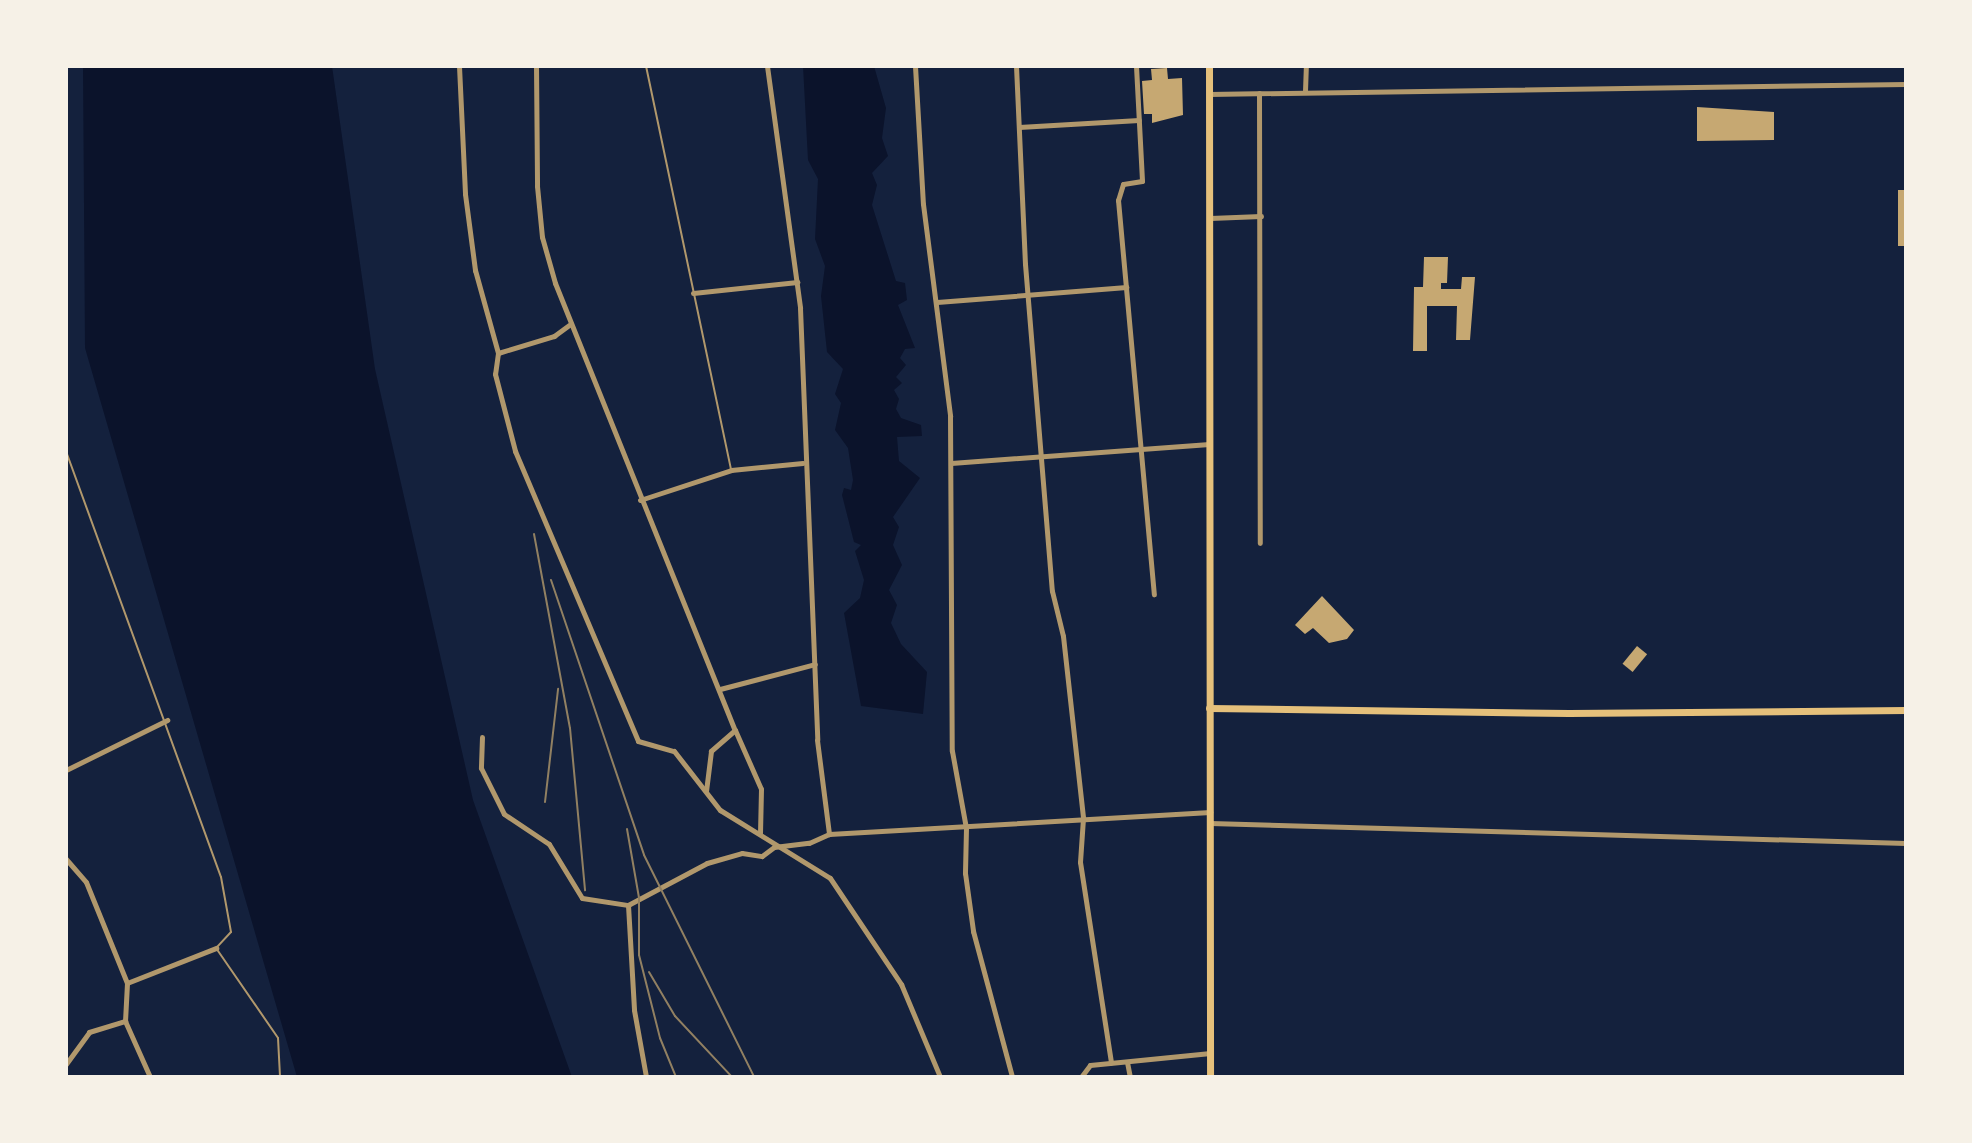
<!DOCTYPE html>
<style>
body{margin:0}
#map{position:relative;width:1972px;height:1143px;overflow:hidden;background:#14213d;font-family:"Fira Sans Condensed",sans-serif}
div>[style]{position:absolute}
.water>*{inset:0;background:#0b132b}
.building>*{inset:0;background:#c6a872;transform-origin:0 0}
.service>*{height:2px;margin:-1px;padding:0 1px;transform-origin:1px;border-radius:1px;background:#b1986c}
.minor>*{height:5px;margin:-2.5px;padding:0 2.5px;transform-origin:2.5px;border-radius:2.5px;background:#b1986c}
.secondary>*{height:7px;margin:-3.5px;padding:0 3.5px;transform-origin:3.5px;border-radius:3.5px;background:#e5c07b}
.rail>*{height:2px;margin:-1px;padding:0 1px;transform-origin:1px;border-radius:1px;background:#918062}
span{translate:-50% -50%;white-space:nowrap;text-align:center;line-height:1.15;-webkit-text-stroke:6px #f6f1e7;paint-order:stroke}
.frame{position:absolute;inset:0;border:68px solid #f6f1e7;pointer-events:none}
</style>
<div id="map">
<div class="water">
<i style="clip-path:polygon(83px 66px,332px 66px,375px 369px,473px 800px,572px 1077px,297px 1077px,85px 348px)"></i>
<i style="clip-path:polygon(803px 66px,874px 66px,886px 108px,882px 138px,888px 156px,872px 173px,877px 185px,872px 205px,896px 281px,905px 283px,907px 300px,898px 305px,915px 348px,905px 349px,900px 358px,906px 365px,896px 377px,902px 383px,894px 390px,899px 399px,896px 409px,901px 418px,921px 425px,922px 436px,897px 437px,899px 461px,920px 478px,893px 517px,899px 527px,893px 545px,902px 565px,889px 590px,897px 605px,891px 623px,901px 644px,927px 672px,923px 714px,861px 706px,844px 613px,860px 598px,864px 580px,855px 551px,861px 545px,854px 542px,842px 495px,844px 488px,851px 490px,853px 480px,848px 448px,835px 430px,841px 403px,835px 394px,843px 369px,827px 352px,821px 296px,825px 266px,815px 239px,818px 179px,808px 160px)"></i>
</div>
<div class="building">
<i style="clip-path:polygon(1167px 68px,1168px 79px,1182px 78px,1183px 115px,1152px 123px,1152px 114px,1144px 114px,1142px 81px,1152px 80px,1151px 69px)"></i>
<i style="clip-path:polygon(1697px 107px,1774px 112px,1774px 140px,1697px 141px)"></i>
<i style="left:1898px;top:190px;width:8px;height:56px"></i>
<i style="clip-path:polygon(1424px 257px,1448px 257px,1447px 283px,1441px 283px,1441px 289px,1461px 289px,1462px 277px,1475px 277px,1470px 340px,1456px 340px,1457px 306px,1427px 306px,1427px 351px,1413px 351px,1414px 287px,1423px 287px)"></i>
<i style="clip-path:polygon(1322px 596px,1354px 630px,1347px 639px,1329px 643px,1313px 628px,1305px 634px,1295px 625px)"></i>
<i style="left:1637px;top:646px;width:13px;height:23px;rotate:39deg"></i>
</div>
<div class="service">
<i style="left:646px;top:66px;width:412px;rotate:78.1deg"></i>
<i style="left:66px;top:436px;width:18px;rotate:87deg"></i>
<i style="left:67px;top:454px;width:450px;rotate:70deg"></i>
<i style="left:221px;top:877px;width:56px;rotate:79.7deg"></i>
<i style="left:231px;top:932px;width:22px;rotate:133deg"></i>
<i style="left:216px;top:948px;width:109px;rotate:55.4deg"></i>
<i style="left:278px;top:1038px;width:39px;rotate:87deg"></i>
</div>
<div class="minor">
<i style="left:459px;top:66px;width:128px;rotate:87.3deg"></i>
<i style="left:465px;top:194px;width:77px;rotate:82.5deg"></i>
<i style="left:475px;top:270px;width:86px;rotate:74.5deg"></i>
<i style="left:498px;top:353px;width:21px;rotate:98deg"></i>
<i style="left:495px;top:374px;width:80px;rotate:75.4deg"></i>
<i style="left:515px;top:451px;width:315px;rotate:67deg"></i>
<i style="left:638px;top:741px;width:37px;rotate:16deg"></i>
<i style="left:674px;top:751px;width:75px;rotate:52.1deg"></i>
<i style="left:720px;top:810px;width:129px;rotate:31.7deg"></i>
<i style="left:830px;top:878px;width:128px;rotate:56.2deg"></i>
<i style="left:901px;top:984px;width:101px;rotate:67.2deg"></i>
<i style="left:536px;top:66px;width:120px;rotate:89.5deg"></i>
<i style="left:537px;top:186px;width:51px;rotate:84.4deg"></i>
<i style="left:542px;top:237px;width:48px;rotate:74.2deg"></i>
<i style="left:555px;top:283px;width:482px;rotate:68.1deg"></i>
<i style="left:735px;top:730px;width:32px;rotate:139deg"></i>
<i style="left:711px;top:751px;width:40px;rotate:97.1deg"></i>
<i style="left:767px;top:66px;width:244px;rotate:82.2deg"></i>
<i style="left:800px;top:308px;width:432px;rotate:87.7deg"></i>
<i style="left:817px;top:740px;width:95px;rotate:82.7deg"></i>
<i style="left:915px;top:66px;width:138px;rotate:86.7deg"></i>
<i style="left:923px;top:204px;width:214px;rotate:82.7deg"></i>
<i style="left:950px;top:416px;width:335px;rotate:89.7deg"></i>
<i style="left:952px;top:751px;width:78px;rotate:79.7deg"></i>
<i style="left:966px;top:828px;width:45px;rotate:91.3deg"></i>
<i style="left:965px;top:873px;width:59px;rotate:82.1deg"></i>
<i style="left:973px;top:931px;width:151px;rotate:75deg"></i>
<i style="left:1016px;top:66px;width:198px;rotate:87.4deg"></i>
<i style="left:1025px;top:264px;width:328px;rotate:85.3deg"></i>
<i style="left:1052px;top:591px;width:46px;rotate:76.3deg"></i>
<i style="left:1063px;top:636px;width:183px;rotate:83.7deg"></i>
<i style="left:1083px;top:818px;width:44px;rotate:93.9deg"></i>
<i style="left:1080px;top:862px;width:203px;rotate:81.2deg"></i>
<i style="left:1136px;top:66px;width:115px;rotate:87deg"></i>
<i style="left:1142px;top:181px;width:19px;rotate:171deg"></i>
<i style="left:1123px;top:184px;width:17px;rotate:107deg"></i>
<i style="left:1118px;top:200px;width:396px;rotate:84.8deg"></i>
<i style="left:1305px;top:91px;width:25px;rotate:-88deg"></i>
<i style="left:1259px;top:93px;width:450px;rotate:89.9deg"></i>
<i style="left:1209px;top:94px;width:697px;rotate:-0.82deg"></i>
<i style="left:1019px;top:127px;width:120px;rotate:-3.3deg"></i>
<i style="left:1210px;top:218px;width:51px;rotate:-2.2deg"></i>
<i style="left:693px;top:293px;width:105px;rotate:-6deg"></i>
<i style="left:937px;top:302px;width:190px;rotate:-4.5deg"></i>
<i style="left:498px;top:353px;width:59px;rotate:-16.9deg"></i>
<i style="left:554px;top:336px;width:19px;rotate:-36deg"></i>
<i style="left:951px;top:463px;width:259px;rotate:-4.2deg"></i>
<i style="left:640px;top:500px;width:96px;rotate:-18.2deg"></i>
<i style="left:731px;top:470px;width:72px;rotate:-5.6deg"></i>
<i style="left:720px;top:689px;width:98px;rotate:-14.7deg"></i>
<i style="left:735px;top:730px;width:64px;rotate:66.2deg"></i>
<i style="left:761px;top:789px;width:44px;rotate:91.3deg"></i>
<i style="left:482px;top:737px;width:31px;rotate:92deg"></i>
<i style="left:481px;top:768px;width:51px;rotate:63.4deg"></i>
<i style="left:504px;top:814px;width:54px;rotate:33.7deg"></i>
<i style="left:549px;top:844px;width:63px;rotate:58.6deg"></i>
<i style="left:582px;top:898px;width:47px;rotate:8.7deg"></i>
<i style="left:628px;top:905px;width:89px;rotate:-28deg"></i>
<i style="left:707px;top:863px;width:36px;rotate:-16deg"></i>
<i style="left:742px;top:853px;width:20px;rotate:9deg"></i>
<i style="left:762px;top:856px;width:15px;rotate:-37deg"></i>
<i style="left:774px;top:847px;width:35px;rotate:-7deg"></i>
<i style="left:809px;top:843px;width:22px;rotate:-24deg"></i>
<i style="left:829px;top:834px;width:382px;rotate:-3.3deg"></i>
<i style="left:66px;top:770px;width:113px;rotate:-26.3deg"></i>
<i style="left:1210px;top:823px;width:696px;rotate:1.65deg"></i>
<i style="left:66px;top:859px;width:30px;rotate:49deg"></i>
<i style="left:86px;top:882px;width:109px;rotate:67.9deg"></i>
<i style="left:127px;top:983px;width:38px;rotate:93deg"></i>
<i style="left:125px;top:1021px;width:61px;rotate:65.9deg"></i>
<i style="left:628px;top:905px;width:105px;rotate:86.7deg"></i>
<i style="left:634px;top:1010px;width:68px;rotate:79.8deg"></i>
<i style="left:127px;top:983px;width:96px;rotate:-21.5deg"></i>
<i style="left:1127px;top:1062px;width:15px;rotate:79deg"></i>
<i style="left:66px;top:1064px;width:39px;rotate:-54deg"></i>
<i style="left:89px;top:1032px;width:38px;rotate:-17deg"></i>
<i style="left:1081px;top:1077px;width:15px;rotate:-53deg"></i>
<i style="left:1090px;top:1065px;width:121px;rotate:-5.7deg"></i>
</div>
<div class="secondary">
<i style="left:1209px;top:66px;width:1011px;rotate:89.94deg"></i>
<i style="left:1209px;top:708px;width:360px;rotate:0.8deg"></i>
<i style="left:1569px;top:713px;width:337px;rotate:-0.5deg"></i>
</div>
<div class="rail">
<i style="left:534px;top:534px;width:197px;rotate:79.5deg"></i>
<i style="left:570px;top:728px;width:163px;rotate:84.7deg"></i>
<i style="left:551px;top:580px;width:290px;rotate:71.3deg"></i>
<i style="left:644px;top:855px;width:248px;rotate:63.6deg"></i>
<i style="left:545px;top:802px;width:114px;rotate:-83.4deg"></i>
<i style="left:627px;top:829px;width:70px;rotate:80.1deg"></i>
<i style="left:639px;top:898px;width:57px;rotate:90deg"></i>
<i style="left:639px;top:955px;width:86px;rotate:75.8deg"></i>
<i style="left:660px;top:1038px;width:42px;rotate:67.7deg"></i>
<i style="left:649px;top:972px;width:51px;rotate:59.4deg"></i>
<i style="left:675px;top:1016px;width:83px;rotate:46.9deg"></i>
</div>
<div class="frame"></div>
</div>
